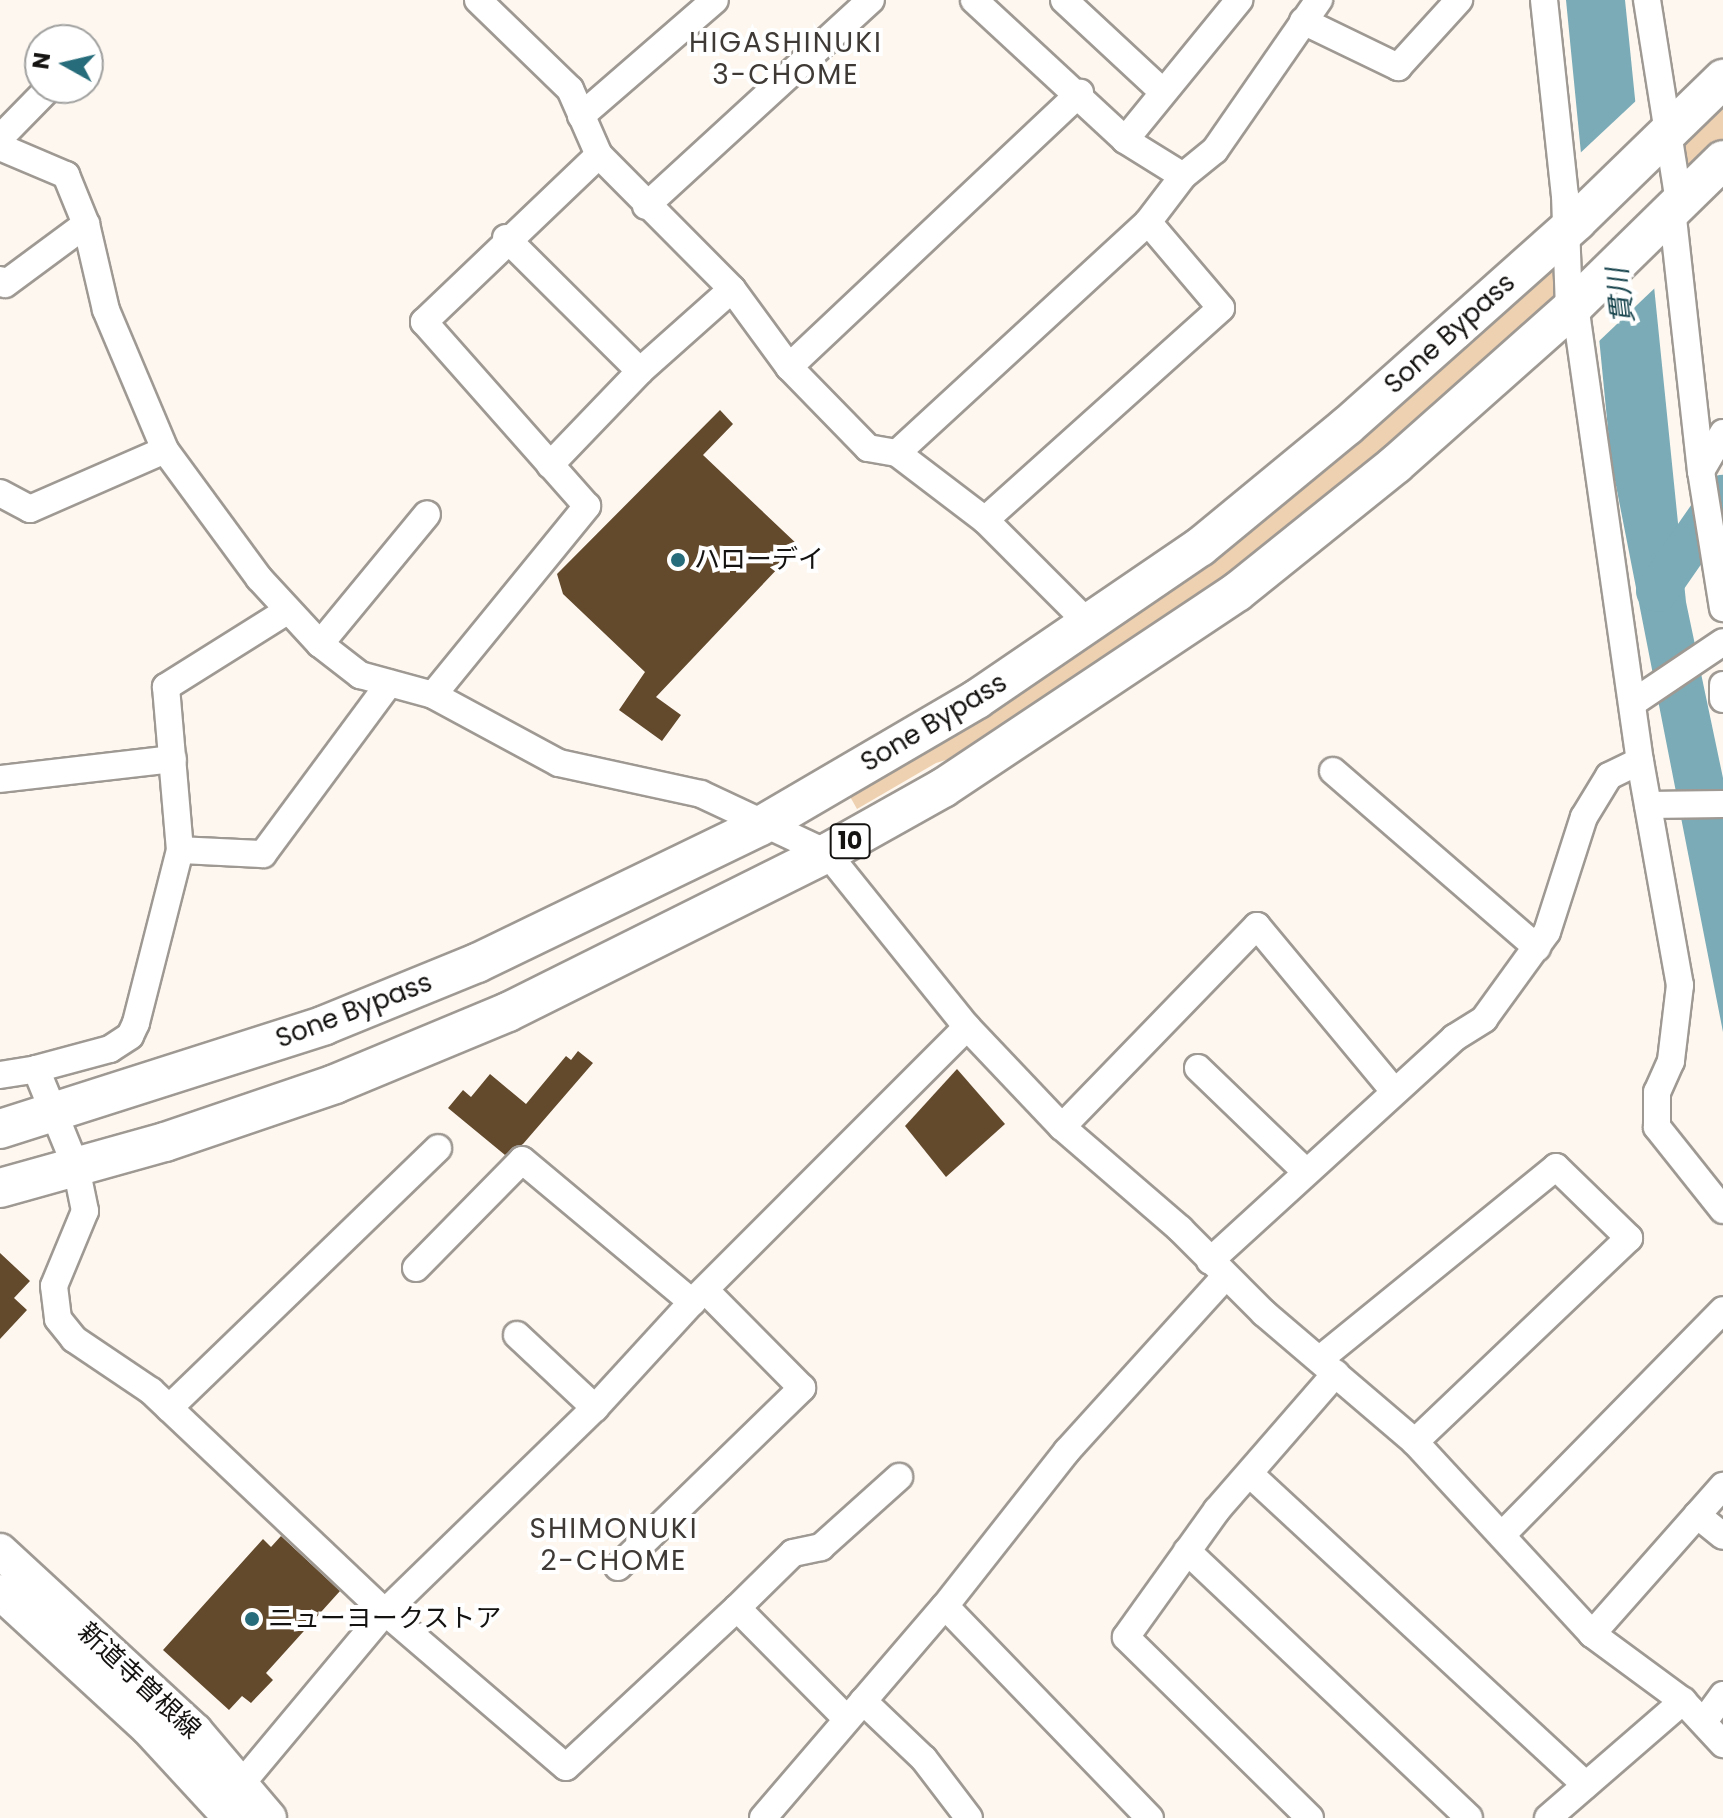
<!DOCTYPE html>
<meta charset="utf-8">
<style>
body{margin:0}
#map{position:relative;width:1723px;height:1818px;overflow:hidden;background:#fdf7f0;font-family:Poppins,"Noto Sans JP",sans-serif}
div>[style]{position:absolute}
.green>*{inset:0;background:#eed1b1}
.water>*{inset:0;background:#7aabb6}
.pier>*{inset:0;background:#fdf7f0}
.river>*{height:42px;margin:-21px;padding:0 21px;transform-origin:21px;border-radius:21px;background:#7aabb6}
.building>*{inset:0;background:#634a2d}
.roads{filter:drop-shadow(2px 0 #9f9993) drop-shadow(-2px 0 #9f9993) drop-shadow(0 2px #9f9993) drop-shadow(0 -2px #9f9993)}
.minor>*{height:26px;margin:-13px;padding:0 13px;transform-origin:13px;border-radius:13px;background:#fff}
.major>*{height:34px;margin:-17px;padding:0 17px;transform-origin:17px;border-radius:17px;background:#fff}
.highway>*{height:38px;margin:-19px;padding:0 19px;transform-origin:19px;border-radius:19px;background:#fff}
.dots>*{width:22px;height:22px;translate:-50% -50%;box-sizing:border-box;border:4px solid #fff;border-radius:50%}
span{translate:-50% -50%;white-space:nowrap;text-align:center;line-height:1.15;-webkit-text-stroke:8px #fff;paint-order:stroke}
.shield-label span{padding:2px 6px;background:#fff;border:2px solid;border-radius:6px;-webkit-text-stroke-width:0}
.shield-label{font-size:24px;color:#151311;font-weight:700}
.street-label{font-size:26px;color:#151311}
.poi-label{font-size:26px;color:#151311}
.left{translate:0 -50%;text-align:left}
.neighbourhood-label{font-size:28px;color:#3f3a35;letter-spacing:2px}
.water-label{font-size:28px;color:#17444d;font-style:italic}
.north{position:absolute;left:24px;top:24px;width:80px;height:80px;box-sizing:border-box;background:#fff;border:2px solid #a1a1a0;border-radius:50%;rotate:278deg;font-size:22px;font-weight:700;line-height:32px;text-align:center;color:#151311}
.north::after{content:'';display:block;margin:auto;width:28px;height:36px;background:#266c7a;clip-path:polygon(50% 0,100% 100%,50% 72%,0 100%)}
</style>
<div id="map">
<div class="green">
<i style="clip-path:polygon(1723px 98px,1723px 140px,1696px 166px,1684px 164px,1677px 142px)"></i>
<i style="clip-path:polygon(1559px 257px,1560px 296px,1362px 470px,1247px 563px,978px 750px,936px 763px,857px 809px,848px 793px)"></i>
</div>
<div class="water">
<i style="clip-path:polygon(1566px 0,1625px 0,1686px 602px,1723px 778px,1723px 1032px,1611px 460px)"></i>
</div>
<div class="pier">
<i style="clip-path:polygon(1639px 98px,1658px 285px,1596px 344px,1577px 156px)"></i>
</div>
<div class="river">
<i style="left:1657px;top:591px;width:116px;rotate:-55.2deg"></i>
</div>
<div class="building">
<i style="clip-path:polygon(720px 410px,733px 424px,703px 455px,799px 546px,656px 697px,681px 715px,662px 741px,619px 710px,645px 672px,563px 594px,557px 574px)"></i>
<i style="clip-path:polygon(578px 1051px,593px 1063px,523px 1144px,505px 1155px,448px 1108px,463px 1090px,471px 1097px,490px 1074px,526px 1104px,566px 1056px,571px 1060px)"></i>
<i style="clip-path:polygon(957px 1069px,1005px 1124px,946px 1177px,905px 1126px)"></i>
<i style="clip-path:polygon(0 1253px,30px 1281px,14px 1298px,27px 1310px,0 1339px)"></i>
<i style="clip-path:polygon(281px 1536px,340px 1591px,266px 1673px,273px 1680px,251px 1703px,242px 1696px,229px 1710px,163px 1650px,263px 1539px,271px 1547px)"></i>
</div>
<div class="roads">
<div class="minor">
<i style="left:478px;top:0;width:128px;rotate:44.1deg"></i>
<i style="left:570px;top:89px;width:72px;rotate:66.3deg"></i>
<i style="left:599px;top:155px;width:189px;rotate:45.2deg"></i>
<i style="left:732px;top:289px;width:97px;rotate:53.8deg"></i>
<i style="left:789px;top:367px;width:113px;rotate:45.7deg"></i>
<i style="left:868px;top:448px;width:29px;rotate:10deg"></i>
<i style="left:897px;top:453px;width:111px;rotate:37.3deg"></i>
<i style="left:985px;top:520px;width:150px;rotate:45deg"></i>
<i style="left:974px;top:0;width:206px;rotate:42.8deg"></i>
<i style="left:1125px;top:140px;width:68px;rotate:31.8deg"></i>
<i style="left:1064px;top:0;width:134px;rotate:42.9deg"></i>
<i style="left:1544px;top:0;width:196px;rotate:83.9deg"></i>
<i style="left:1565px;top:195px;width:116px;rotate:88deg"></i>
<i style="left:1647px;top:0;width:205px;rotate:81deg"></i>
<i style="left:1303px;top:21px;width:106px;rotate:25.8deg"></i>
<i style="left:1398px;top:67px;width:91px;rotate:-47.7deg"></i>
<i style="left:581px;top:116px;width:177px;rotate:-40.9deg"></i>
<i style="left:0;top:138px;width:70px;rotate:-45.6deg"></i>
<i style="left:1125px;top:140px;width:181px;rotate:-50.8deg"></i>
<i style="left:0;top:147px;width:72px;rotate:23deg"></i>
<i style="left:66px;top:175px;width:53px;rotate:67.8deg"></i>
<i style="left:86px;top:224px;width:88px;rotate:76.9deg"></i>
<i style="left:106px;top:310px;width:152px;rotate:67.1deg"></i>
<i style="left:165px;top:450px;width:159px;rotate:53.7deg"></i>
<i style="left:259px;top:578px;width:90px;rotate:47.3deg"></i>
<i style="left:320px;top:644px;width:51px;rotate:37.8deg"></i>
<i style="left:360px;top:675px;width:76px;rotate:15.3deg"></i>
<i style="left:433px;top:695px;width:143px;rotate:28.4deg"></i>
<i style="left:559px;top:763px;width:145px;rotate:12.3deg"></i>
<i style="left:701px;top:794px;width:139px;rotate:25.1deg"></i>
<i style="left:827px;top:853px;width:223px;rotate:51.2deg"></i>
<i style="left:967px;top:1027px;width:138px;rotate:46.5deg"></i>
<i style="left:1062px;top:1127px;width:156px;rotate:40.8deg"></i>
<i style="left:1180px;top:1229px;width:119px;rotate:45deg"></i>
<i style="left:1264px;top:1313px;width:199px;rotate:40.5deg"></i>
<i style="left:1415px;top:1442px;width:261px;rotate:47.3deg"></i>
<i style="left:1592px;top:1634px;width:113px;rotate:36.4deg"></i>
<i style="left:1683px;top:1701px;width:59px;rotate:47.1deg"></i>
<i style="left:646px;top:206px;width:305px;rotate:-42.5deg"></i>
<i style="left:1672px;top:209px;width:264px;rotate:83.7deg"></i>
<i style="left:1701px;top:471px;width:139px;rotate:80.9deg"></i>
<i style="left:506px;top:238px;width:189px;rotate:44.8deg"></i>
<i style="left:0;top:280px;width:6px;rotate:39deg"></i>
<i style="left:5px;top:284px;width:101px;rotate:-36.5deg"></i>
<i style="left:1575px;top:305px;width:461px;rotate:81.9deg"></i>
<i style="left:789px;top:367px;width:400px;rotate:-43.3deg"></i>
<i style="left:897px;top:453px;width:341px;rotate:-42.6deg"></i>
<i style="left:550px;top:465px;width:130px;rotate:-46.2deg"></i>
<i style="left:640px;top:371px;width:123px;rotate:-41.7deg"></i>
<i style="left:1701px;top:471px;width:44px;rotate:-59.9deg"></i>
<i style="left:0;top:493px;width:34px;rotate:28deg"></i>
<i style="left:30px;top:509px;width:147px;rotate:-23.6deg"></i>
<i style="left:985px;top:520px;width:317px;rotate:-41.9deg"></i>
<i style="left:1221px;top:308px;width:113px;rotate:-130.3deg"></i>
<i style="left:1148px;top:222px;width:58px;rotate:-52.7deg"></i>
<i style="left:1183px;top:176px;width:41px;rotate:-39.1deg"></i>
<i style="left:1215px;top:150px;width:183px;rotate:-55.3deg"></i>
<i style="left:287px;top:611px;width:143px;rotate:147.9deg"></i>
<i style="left:166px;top:687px;width:164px;rotate:85.1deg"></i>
<i style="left:180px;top:850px;width:179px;rotate:104.3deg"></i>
<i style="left:136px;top:1023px;width:14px;rotate:115deg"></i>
<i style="left:130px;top:1036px;width:24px;rotate:147deg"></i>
<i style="left:110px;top:1049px;width:77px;rotate:164.9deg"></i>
<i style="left:36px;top:1069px;width:106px;rotate:67.8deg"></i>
<i style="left:76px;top:1167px;width:45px;rotate:78.4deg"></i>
<i style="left:85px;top:1211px;width:81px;rotate:112.5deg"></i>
<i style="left:54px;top:1286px;width:33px;rotate:83deg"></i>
<i style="left:58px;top:1319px;width:26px;rotate:51deg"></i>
<i style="left:74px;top:1339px;width:93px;rotate:34deg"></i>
<i style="left:151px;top:1391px;width:322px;rotate:43.4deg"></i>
<i style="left:385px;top:1612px;width:238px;rotate:40.6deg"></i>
<i style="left:566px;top:1767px;width:233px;rotate:-42.9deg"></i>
<i style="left:737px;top:1608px;width:156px;rotate:45.3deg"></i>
<i style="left:320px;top:644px;width:168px;rotate:-50.5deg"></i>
<i style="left:1723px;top:685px;width:14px;rotate:90deg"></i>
<i style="left:433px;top:695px;width:244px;rotate:-50.8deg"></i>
<i style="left:587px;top:506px;width:246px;rotate:-131.5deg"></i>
<i style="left:424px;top:322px;width:242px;rotate:-43.7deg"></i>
<i style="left:1634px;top:702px;width:107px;rotate:-34deg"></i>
<i style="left:1333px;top:771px;width:270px;rotate:40.9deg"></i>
<i style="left:0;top:779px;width:174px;rotate:-6.6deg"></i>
<i style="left:1648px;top:805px;width:75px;rotate:-0.8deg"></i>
<i style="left:180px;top:850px;width:83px;rotate:2.8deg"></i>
<i style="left:263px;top:854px;width:212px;rotate:-53.5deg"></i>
<i style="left:1198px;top:1068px;width:149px;rotate:43.9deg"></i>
<i style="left:0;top:1075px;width:36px;rotate:-9deg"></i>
<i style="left:1062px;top:1127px;width:280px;rotate:-45.9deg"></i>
<i style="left:1257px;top:926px;width:214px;rotate:50.3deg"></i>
<i style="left:1210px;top:1261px;width:331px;rotate:-42.4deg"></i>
<i style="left:1454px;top:1038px;width:36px;rotate:-32deg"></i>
<i style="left:1484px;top:1019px;width:107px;rotate:-54.1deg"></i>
<i style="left:1547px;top:932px;width:121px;rotate:-72.2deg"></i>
<i style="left:1584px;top:817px;width:48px;rotate:-58.6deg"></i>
<i style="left:1609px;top:776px;width:34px;rotate:-26deg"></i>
<i style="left:1640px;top:761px;width:228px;rotate:79.9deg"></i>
<i style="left:1680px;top:985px;width:77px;rotate:96.8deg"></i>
<i style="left:1671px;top:1061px;width:34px;rotate:114deg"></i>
<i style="left:1657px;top:1092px;width:35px;rotate:90deg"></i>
<i style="left:1657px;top:1127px;width:106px;rotate:51.5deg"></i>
<i style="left:416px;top:1268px;width:151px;rotate:-45.5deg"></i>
<i style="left:522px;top:1160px;width:222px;rotate:39.9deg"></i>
<i style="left:517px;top:1335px;width:107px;rotate:43.1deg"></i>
<i style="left:1320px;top:1359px;width:304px;rotate:-39.1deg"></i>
<i style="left:1556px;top:1167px;width:102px;rotate:44.2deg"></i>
<i style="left:1629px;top:1238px;width:296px;rotate:136.4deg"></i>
<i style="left:169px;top:1408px;width:374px;rotate:-44deg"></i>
<i style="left:1251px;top:1475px;width:456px;rotate:42.8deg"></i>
<i style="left:1697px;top:1515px;width:33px;rotate:39deg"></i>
<i style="left:1502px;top:1535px;width:315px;rotate:-45.5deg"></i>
<i style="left:1187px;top:1551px;width:388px;rotate:43.4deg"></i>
<i style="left:618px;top:1567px;width:257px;rotate:-44.2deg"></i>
<i style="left:802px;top:1388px;width:138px;rotate:-134.7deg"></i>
<i style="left:945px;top:1606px;width:295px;rotate:46deg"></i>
<i style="left:737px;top:1608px;width:78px;rotate:-44.5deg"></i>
<i style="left:793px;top:1553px;width:29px;rotate:-12deg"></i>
<i style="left:821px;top:1547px;width:105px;rotate:-41.9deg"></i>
<i style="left:1592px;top:1634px;width:198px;rotate:-48.5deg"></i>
<i style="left:863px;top:1701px;width:84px;rotate:43.6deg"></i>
<i style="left:924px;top:1759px;width:74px;rotate:52.7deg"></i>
<i style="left:1705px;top:1720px;width:31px;rotate:-54deg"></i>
<i style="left:234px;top:1802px;width:21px;rotate:-67deg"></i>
<i style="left:242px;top:1783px;width:223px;rotate:-50.1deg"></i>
<i style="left:385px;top:1612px;width:293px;rotate:-44.2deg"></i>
<i style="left:595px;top:1408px;width:144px;rotate:-47.5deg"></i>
<i style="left:692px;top:1302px;width:389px;rotate:-45deg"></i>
<i style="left:763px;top:1818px;width:279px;rotate:-49.4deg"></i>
<i style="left:945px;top:1606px;width:197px;rotate:-51.8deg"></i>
<i style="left:1067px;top:1451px;width:235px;rotate:-47.8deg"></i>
<i style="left:1310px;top:1818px;width:258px;rotate:-135.5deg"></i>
<i style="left:1126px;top:1637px;width:156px;rotate:-54.4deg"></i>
<i style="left:1217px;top:1510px;width:181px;rotate:-49deg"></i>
<i style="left:1548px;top:1818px;width:179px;rotate:-40.9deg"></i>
</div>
<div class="major">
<i style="left:0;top:1551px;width:265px;rotate:42.7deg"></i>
<i style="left:195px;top:1731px;width:114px;rotate:49.6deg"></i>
<i style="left:0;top:1592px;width:201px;rotate:42.6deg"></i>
<i style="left:148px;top:1728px;width:122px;rotate:47.3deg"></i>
</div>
<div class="highway">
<i style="left:0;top:1129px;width:341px;rotate:-17.7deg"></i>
<i style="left:325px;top:1025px;width:164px;rotate:-22.2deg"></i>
<i style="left:477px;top:963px;width:314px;rotate:-25.8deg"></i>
<i style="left:760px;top:826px;width:251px;rotate:-30.3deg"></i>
<i style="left:977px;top:699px;width:270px;rotate:-34.3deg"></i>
<i style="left:1200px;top:547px;width:190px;rotate:-39.5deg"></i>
<i style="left:1347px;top:426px;width:308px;rotate:-41.7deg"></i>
<i style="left:1577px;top:221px;width:204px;rotate:-44.2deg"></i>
<i style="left:0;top:1188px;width:171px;rotate:-15.6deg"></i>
<i style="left:165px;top:1142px;width:180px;rotate:-18.8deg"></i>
<i style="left:335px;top:1084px;width:187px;rotate:-22.6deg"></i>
<i style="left:508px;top:1012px;width:356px;rotate:-26.5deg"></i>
<i style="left:827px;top:853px;width:133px;rotate:-29.3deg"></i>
<i style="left:943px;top:788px;width:353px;rotate:-33.7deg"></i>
<i style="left:1237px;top:592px;width:204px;rotate:-38.8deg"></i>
<i style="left:1396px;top:464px;width:239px;rotate:-41.6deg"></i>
<i style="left:1575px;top:305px;width:207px;rotate:-44.4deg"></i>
</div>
</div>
<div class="dots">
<i style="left:678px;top:560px;background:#266c7a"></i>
<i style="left:252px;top:1619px;background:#266c7a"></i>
</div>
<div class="shield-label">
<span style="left:850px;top:841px">10</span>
</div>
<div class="street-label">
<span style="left:1450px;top:334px;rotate:-42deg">Sone Bypass</span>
<span style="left:934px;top:723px;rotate:-31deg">Sone Bypass</span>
<span style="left:354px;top:1011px;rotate:-21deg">Sone Bypass</span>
<span style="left:139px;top:1681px;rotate:43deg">新道寺曽根線</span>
</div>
<div class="poi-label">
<span class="left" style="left:694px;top:560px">ハローデイ</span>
<span class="left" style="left:268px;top:1619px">ニューヨークストア</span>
</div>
<div class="neighbourhood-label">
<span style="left:786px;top:59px">HIGASHINUKI<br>3-CHOME</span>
<span style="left:614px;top:1545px">SHIMONUKI<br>2-CHOME</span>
</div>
<div class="water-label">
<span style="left:1621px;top:296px;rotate:-97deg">貫川</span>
</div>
<div class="north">N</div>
</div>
